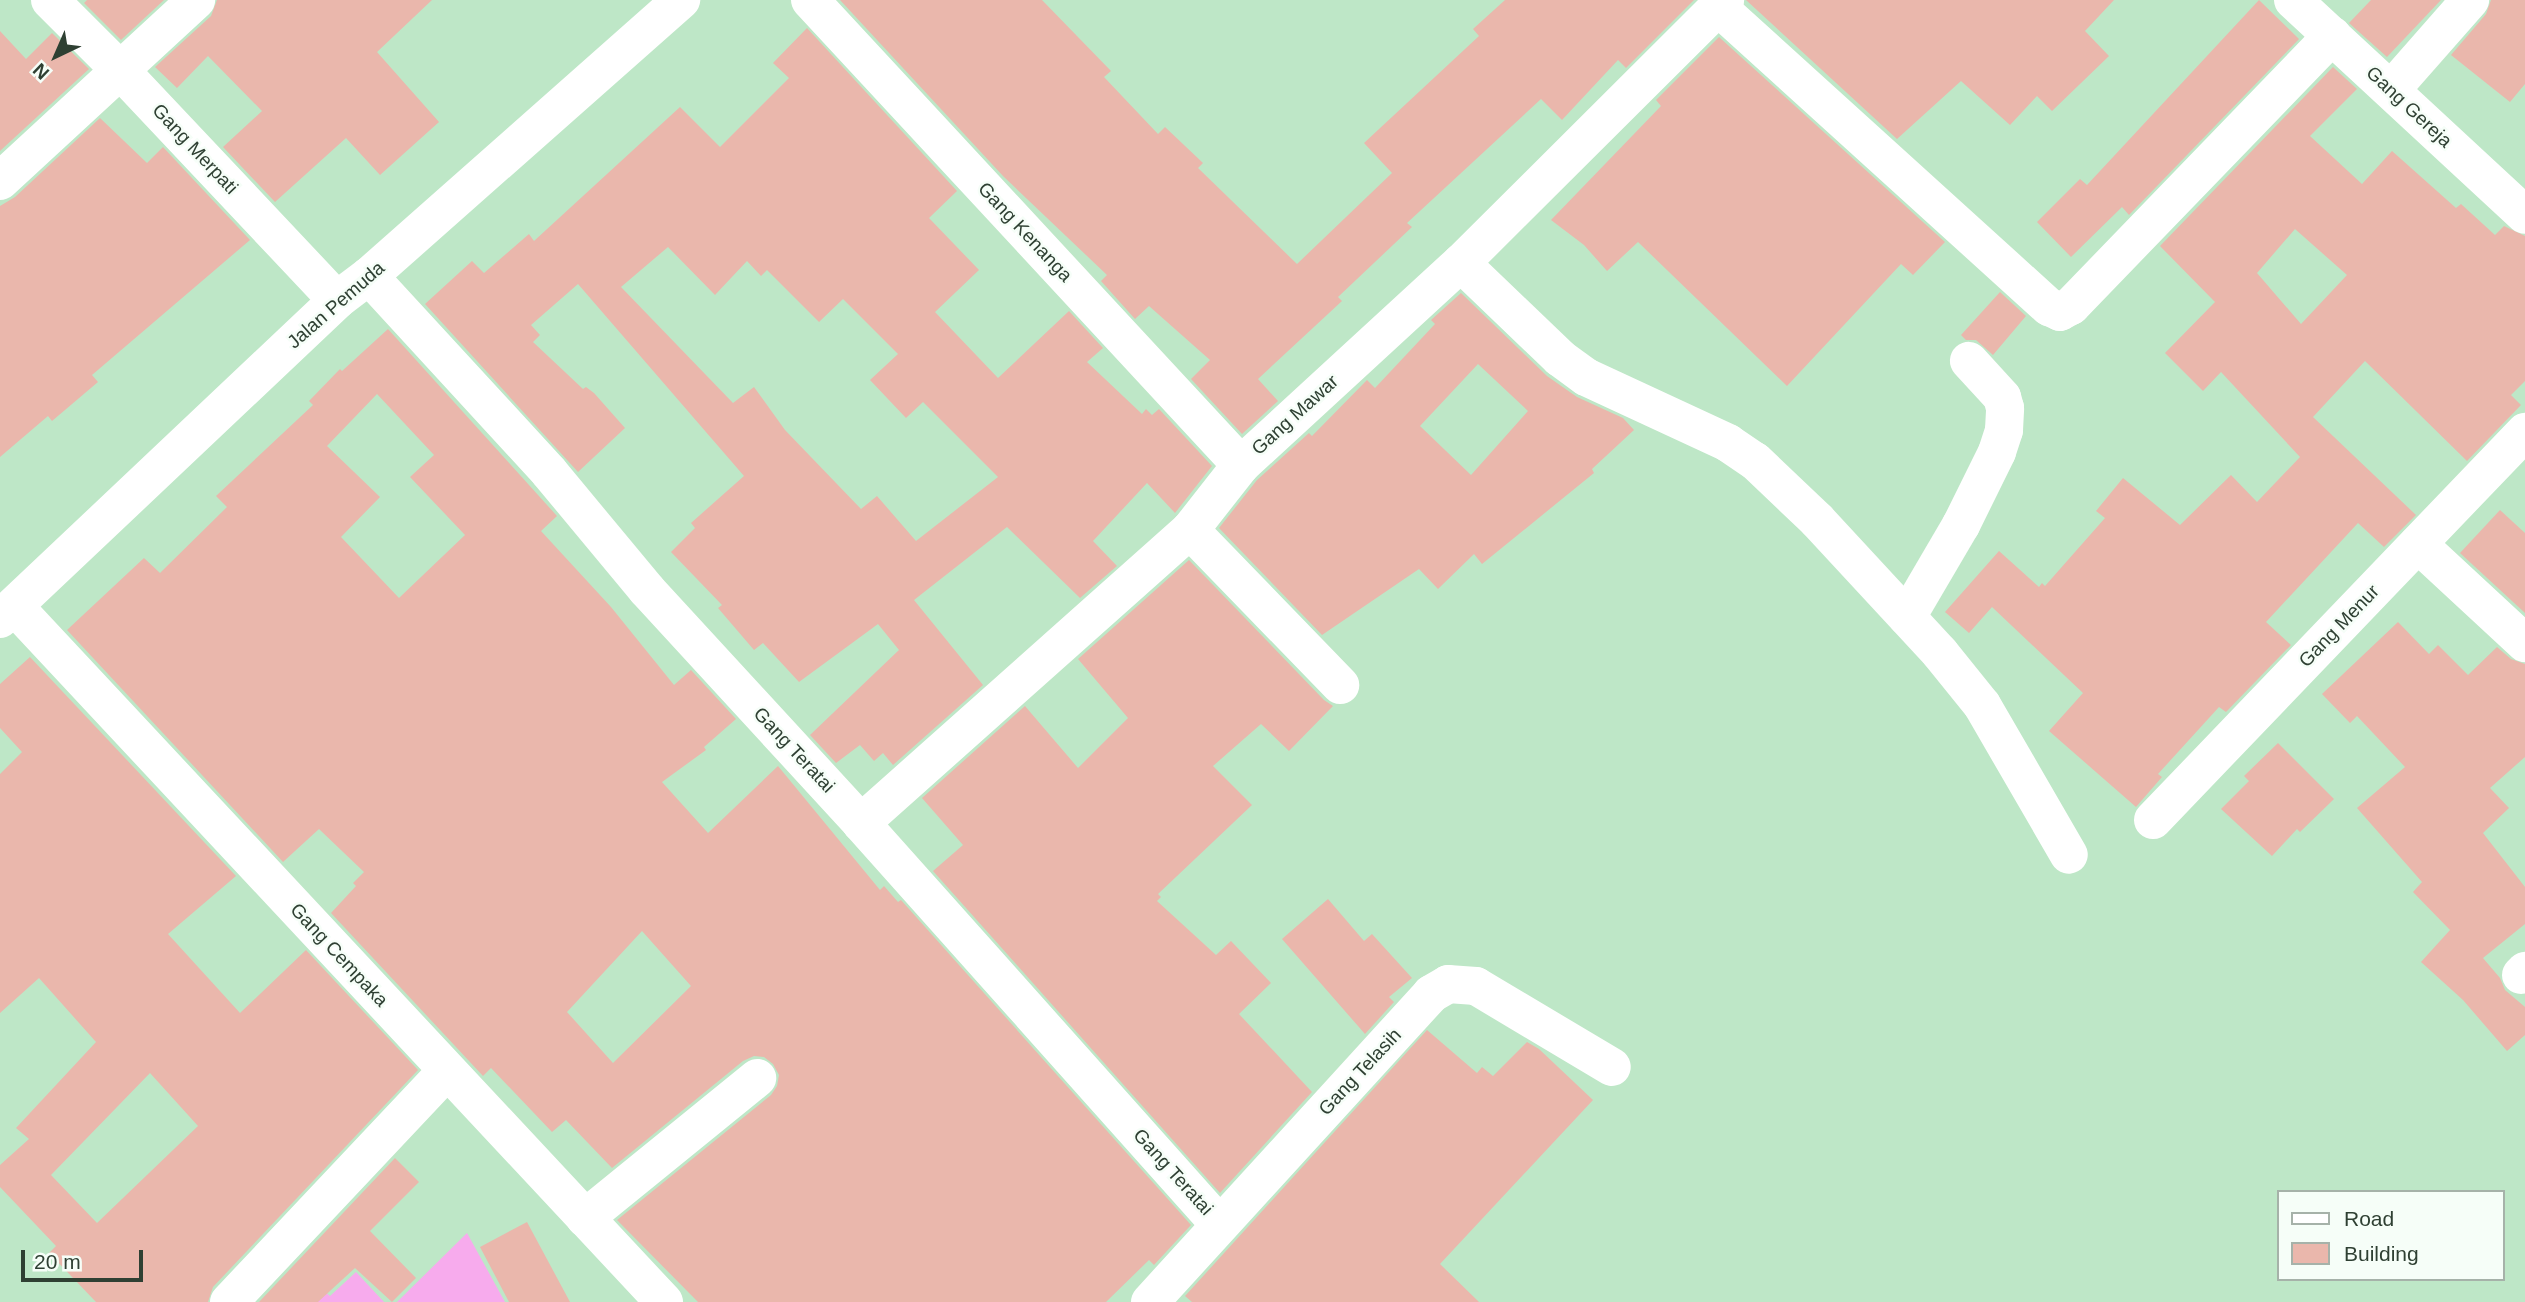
<!DOCTYPE html>
<style>
body{margin:0}
#map{position:relative;width:2525px;height:1302px;overflow:hidden;background:#bee7c7;font-family:Arial,sans-serif}
div>[style]{position:absolute}
.green>*{inset:0;background:#f7abed}
.building>*{inset:0;background:#eab7ac}
.minor>*{height:38px;margin:-19px;padding:0 19px;transform-origin:19px;border-radius:19px;background:#fff}
.major>*{height:38px;margin:-19px;padding:0 19px;transform-origin:19px;border-radius:19px;background:#fff}
span{translate:-50% -50%;white-space:nowrap;text-align:center;line-height:1.15;-webkit-text-stroke:5px #f6fef8;paint-order:stroke}
.street-label{font-size:19px;color:#2f4033}
.legend{position:absolute;left:2277px;top:1190px;width:228px;height:91px;box-sizing:border-box;background:#f6fef8;border:2px solid #a6b2a9;margin:0;padding:9px 12px;list-style:none;font-size:21px;color:#2f4033}
.legend li{display:flex;align-items:center;gap:14px;height:35px}
.legend b{width:35px;border:2px solid #a6b2a9}
.north{position:absolute;left:21px;top:21px;width:70px;height:70px;-webkit-text-stroke:5px #f6fef8;paint-order:stroke;rotate:224deg;font-size:19px;font-weight:700;line-height:28px;text-align:center;color:#2f4033}
.north::after{content:'';display:block;margin:auto;width:24px;height:32px;background:#2f4033;clip-path:polygon(50% 0,100% 100%,50% 72%,0 100%)}
.scale{position:absolute;left:21px;top:1250px;width:122px;height:32px;box-sizing:border-box;border:4px solid #2f4033;border-top:0;padding-left:9px;font-size:21px;line-height:24px;white-space:nowrap;color:#2f4033;-webkit-text-stroke:5px #f6fef8;paint-order:stroke}
</style>
<div id="map">
<div class="green">
<i style="clip-path:polygon(467px 1233px,505px 1302px,396px 1302px,397px 1302px)"></i>
<i style="clip-path:polygon(356px 1272px,384px 1302px,312px 1302px,324px 1291px,330px 1296px)"></i>
</div>
<div class="building">
<i style="clip-path:polygon(87px 0,164px 0,121px 40px,84px 3px)"></i>
<i style="clip-path:polygon(217px 0,432px 0,377px 52px,439px 122px,380px 175px,346px 138px,275px 202px,223px 147px,262px 111px,208px 56px,177px 88px,155px 67px,211px 16px)"></i>
<i style="clip-path:polygon(840px 0,1042px 0,1111px 71px,1104px 77px,1158px 134px,1165px 127px,1203px 163px,1198px 168px,1297px 264px,1392px 173px,1364px 143px,1479px 36px,1473px 29px,1505px 0,1694px 0,1626px 68px,1618px 60px,1562px 120px,1541px 99px,1407px 223px,1412px 227px,1338px 297px,1342px 301px,1258px 379px,1278px 401px,1242px 434px,1191px 379px,1210px 360px,1149px 306px,1135px 319px,1101px 281px,1107px 275px,1003px 176px)"></i>
<i style="clip-path:polygon(1746px 0,2114px 0,2085px 31px,2109px 56px,2052px 111px,2037px 96px,2010px 125px,1961px 81px,1897px 139px)"></i>
<i style="clip-path:polygon(2259px 0,2299px 39px,2129px 215px,2122px 207px,2071px 257px,2037px 222px,2080px 179px,2087px 185px)"></i>
<i style="clip-path:polygon(2371px 0,2441px 0,2387px 57px,2349px 23px)"></i>
<i style="clip-path:polygon(2491px 0,2525px 0,2525px 84px,2510px 102px,2451px 55px,2486px 14px)"></i>
<i style="clip-path:polygon(evenodd,807px 28px,957px 191px,929px 218px,979px 270px,935px 312px,998px 378px,1069px 311px,1103px 348px,1087px 362px,1142px 414px,1146px 409px,1152px 415px,1159px 409px,1212px 466px,1175px 513px,1147px 483px,1093px 541px,1117px 566px,1080px 598px,1007px 527px,914px 600px,983px 685px,893px 765px,883px 753px,874px 761px,860px 745px,836px 763px,810px 735px,899px 650px,878px 624px,799px 682px,763px 643px,754px 650px,718px 608px,722px 605px,671px 552px,695px 528px,691px 523px,744px 476px,578px 284px,531px 325px,540px 335px,533px 342px,583px 389px,586px 387px,594px 393px,625px 428px,578px 472px,425px 304px,472px 261px,484px 273px,529px 234px,534px 241px,680px 107px,720px 147px,789px 78px,773px 63px,807px 28px,668px 247px,715px 295px,747px 261px,761px 276px,767px 270px,819px 322px,843px 299px,898px 354px,870px 380px,906px 418px,923px 402px,998px 477px,916px 541px,877px 496px,861px 509px,785px 430px,754px 387px,733px 403px,621px 287px,668px 247px)"></i>
<i style="clip-path:polygon(0 31px,26px 59px,52px 33px,89px 69px,0 151px)"></i>
<i style="clip-path:polygon(1719px 37px,1945px 242px,1913px 275px,1901px 264px,1787px 386px,1638px 242px,1607px 271px,1584px 245px,1551px 220px,1661px 106px,1656px 100px)"></i>
<i style="clip-path:polygon(evenodd,2333px 67px,2357px 89px,2310px 136px,2362px 184px,2392px 151px,2456px 208px,2461px 204px,2495px 235px,2504px 226px,2525px 236px,2525px 381px,2511px 395px,2521px 405px,2467px 461px,2365px 361px,2313px 417px,2416px 515px,2384px 547px,2358px 523px,2266px 622px,2291px 645px,2226px 712px,2219px 707px,2158px 774px,2162px 777px,2136px 807px,2049px 731px,2083px 693px,1992px 607px,1969px 633px,1945px 612px,1999px 551px,2039px 587px,2042px 583px,2045px 586px,2105px 518px,2096px 511px,2123px 478px,2180px 525px,2231px 475px,2257px 502px,2300px 457px,2221px 372px,2203px 391px,2165px 353px,2215px 302px,2160px 246px,2333px 67px,2295px 229px,2347px 275px,2301px 324px,2257px 273px,2295px 229px)"></i>
<i style="clip-path:polygon(100px 118px,147px 163px,163px 147px,250px 240px,92px 375px,98px 382px,52px 421px,48px 416px,0 457px,0 206px,15px 197px)"></i>
<i style="clip-path:polygon(2000px 292px,2026px 316px,1993px 355px,1976px 340px,1966px 340px,1961px 335px)"></i>
<i style="clip-path:polygon(evenodd,1461px 293px,1547px 376px,1577px 397px,1623px 418px,1634px 430px,1592px 469px,1594px 473px,1482px 564px,1474px 554px,1438px 589px,1419px 569px,1322px 635px,1219px 528px,1257px 480px,1309px 433px,1312px 436px,1367px 380px,1375px 388px,1435px 324px,1431px 320px,1461px 293px,1478px 364px,1528px 411px,1471px 475px,1420px 426px,1478px 364px)"></i>
<i style="clip-path:polygon(evenodd,388px 329px,557px 516px,541px 531px,611px 607px,674px 685px,691px 670px,736px 719px,704px 747px,706px 750px,662px 782px,708px 833px,778px 766px,880px 890px,884px 886px,898px 902px,901px 900px,1191px 1225px,1154px 1265px,1149px 1260px,1106px 1302px,698px 1302px,617px 1220px,771px 1095px,777px 1086px,779px 1075px,773px 1064px,764px 1057px,754px 1056px,743px 1061px,612px 1168px,566px 1120px,552px 1132px,491px 1068px,483px 1076px,331px 913px,356px 886px,353px 883px,364px 872px,319px 829px,283px 862px,67px 630px,144px 558px,160px 573px,227px 507px,216px 496px,313px 405px,309px 401px,340px 369px,342px 371px,388px 329px,377px 394px,434px 455px,410px 477px,465px 535px,399px 598px,341px 537px,380px 497px,327px 446px,377px 394px,388px 329px,642px 931px,691px 986px,613px 1063px,567px 1012px,642px 931px)"></i>
<i style="clip-path:polygon(2500px 510px,2525px 533px,2525px 613px,2460px 553px)"></i>
<i style="clip-path:polygon(1189px 560px,1324px 700px,1333px 706px,1289px 751px,1261px 724px,1213px 766px,1252px 805px,1158px 894px,1161px 897px,1157px 901px,1216px 955px,1231px 941px,1271px 983px,1239px 1014px,1312px 1092px,1220px 1193px,933px 871px,963px 845px,922px 798px,1025px 706px,1078px 768px,1128px 718px,1078px 659px)"></i>
<i style="clip-path:polygon(2398px 622px,2429px 654px,2438px 645px,2468px 675px,2497px 647px,2511px 659px,2525px 664px,2525px 757px,2490px 788px,2509px 808px,2483px 833px,2525px 887px,2525px 924px,2483px 958px,2500px 978px,2505px 990px,2525px 1007px,2525px 1035px,2507px 1051px,2463px 1000px,2421px 962px,2450px 930px,2413px 892px,2422px 882px,2357px 808px,2405px 767px,2357px 716px,2350px 723px,2322px 694px)"></i>
<i style="clip-path:polygon(evenodd,30px 657px,236px 876px,168px 934px,240px 1013px,306px 950px,418px 1070px,213px 1287px,208px 1302px,96px 1302px,49px 1253px,56px 1246px,0 1187px,0 1165px,29px 1139px,16px 1128px,96px 1042px,39px 978px,0 1013px,0 774px,22px 752px,0 728px,0 684px,30px 657px,150px 1073px,198px 1126px,97px 1223px,51px 1175px,150px 1073px)"></i>
<i style="clip-path:polygon(2278px 743px,2334px 799px,2300px 832px,2297px 829px,2272px 856px,2221px 809px,2249px 781px,2244px 776px)"></i>
<i style="clip-path:polygon(1328px 899px,1364px 941px,1372px 934px,1412px 978px,1389px 997px,1394px 1002px,1365px 1034px,1282px 939px)"></i>
<i style="clip-path:polygon(1427px 1030px,1477px 1073px,1482px 1067px,1493px 1076px,1527px 1042px,1539px 1049px,1593px 1100px,1440px 1264px,1479px 1302px,1192px 1302px,1185px 1296px)"></i>
<i style="clip-path:polygon(395px 1158px,419px 1182px,370px 1231px,416px 1278px,392px 1302px,355px 1268px,318px 1302px,259px 1302px)"></i>
<i style="clip-path:polygon(527px 1222px,570px 1302px,509px 1302px,480px 1247px)"></i>
</div>
<div class="minor">
<i style="left:50px;top:0;width:99px;rotate:45deg"></i>
<i style="left:120px;top:70px;width:316px;rotate:46.7deg"></i>
<i style="left:810px;top:0;width:634px;rotate:47.17deg"></i>
<i style="left:2293px;top:0;width:316px;rotate:42.8deg"></i>
<i style="left:1718px;top:7px;width:447px;rotate:42.2deg"></i>
<i style="left:2049px;top:307px;width:12px;rotate:24deg"></i>
<i style="left:2060px;top:312px;width:13px;rotate:-29deg"></i>
<i style="left:2071px;top:306px;width:376px;rotate:-46deg"></i>
<i style="left:2391px;top:90px;width:120px;rotate:-48.7deg"></i>
<i style="left:0;top:181px;width:267px;rotate:-42.7deg"></i>
<i style="left:1461px;top:263px;width:137px;rotate:43.8deg"></i>
<i style="left:1560px;top:358px;width:32px;rotate:36deg"></i>
<i style="left:1586px;top:377px;width:157px;rotate:24.9deg"></i>
<i style="left:1728px;top:443px;width:32px;rotate:34deg"></i>
<i style="left:1755px;top:461px;width:86px;rotate:43.6deg"></i>
<i style="left:1817px;top:520px;width:181px;rotate:47.2deg"></i>
<i style="left:1940px;top:653px;width:67px;rotate:51.1deg"></i>
<i style="left:1982px;top:705px;width:173px;rotate:59.9deg"></i>
<i style="left:369px;top:276px;width:266px;rotate:47.4deg"></i>
<i style="left:549px;top:472px;width:153px;rotate:50.3deg"></i>
<i style="left:647px;top:590px;width:316px;rotate:47.4deg"></i>
<i style="left:861px;top:823px;width:538px;rotate:48.24deg"></i>
<i style="left:1190px;top:530px;width:216px;rotate:45.9deg"></i>
<i style="left:2418px;top:544px;width:146px;rotate:42.8deg"></i>
<i style="left:15px;top:607px;width:951px;rotate:46.96deg"></i>
<i style="left:1907px;top:617px;width:107px;rotate:-59.6deg"></i>
<i style="left:1961px;top:525px;width:81px;rotate:-63.7deg"></i>
<i style="left:1997px;top:452px;width:23px;rotate:-72deg"></i>
<i style="left:2004px;top:430px;width:22px;rotate:-87deg"></i>
<i style="left:2005px;top:408px;width:11px;rotate:-105deg"></i>
<i style="left:2002px;top:397px;width:49px;rotate:-132.5deg"></i>
<i style="left:2153px;top:820px;width:538px;rotate:-46.21deg"></i>
<i style="left:861px;top:823px;width:441px;rotate:-41.7deg"></i>
<i style="left:1190px;top:530px;width:83px;rotate:-51.9deg"></i>
<i style="left:1241px;top:465px;width:299px;rotate:-42.6deg"></i>
<i style="left:1461px;top:263px;width:373px;rotate:-44.9deg"></i>
<i style="left:2521px;top:975px;width:6px;rotate:-45deg"></i>
<i style="left:585px;top:1218px;width:222px;rotate:-39.1deg"></i>
<i style="left:229px;top:1302px;width:318px;rotate:-46.7deg"></i>
<i style="left:1150px;top:1302px;width:417px;rotate:-47.6deg"></i>
<i style="left:1431px;top:994px;width:20px;rotate:-30deg"></i>
<i style="left:1448px;top:984px;width:28px;rotate:4deg"></i>
<i style="left:1476px;top:986px;width:158px;rotate:30.8deg"></i>
</div>
<div class="major">
<i style="left:0;top:619px;width:464px;rotate:-43.4deg"></i>
<i style="left:337px;top:300px;width:40px;rotate:-37deg"></i>
<i style="left:369px;top:276px;width:417px;rotate:-41.5deg"></i>
</div>
<div class="street-label">
<span style="left:2409px;top:107px;rotate:43deg">Gang Gereja</span>
<span style="left:195px;top:149px;rotate:47deg">Gang Merpati</span>
<span style="left:1025px;top:232px;rotate:47deg">Gang Kenanga</span>
<span style="left:336px;top:305px;rotate:-41deg">Jalan Pemuda</span>
<span style="left:1295px;top:415px;rotate:-42deg">Gang Mawar</span>
<span style="left:2339px;top:626px;rotate:-46deg">Gang Menur</span>
<span style="left:794px;top:750px;rotate:47deg">Gang Teratai</span>
<span style="left:339px;top:955px;rotate:47deg">Gang Cempaka</span>
<span style="left:1360px;top:1072px;rotate:-47deg">Gang Telasih</span>
<span style="left:1173px;top:1172px;rotate:48deg">Gang Teratai</span>
</div>
<ul class="legend">
<li><b style="height:9px;background:#fff"></b>Road</li>
<li><b style="height:19px;background:#eab7ac"></b>Building</li>
</ul>
<div class="north">N</div>
<div class="scale">20 m</div>
</div>
